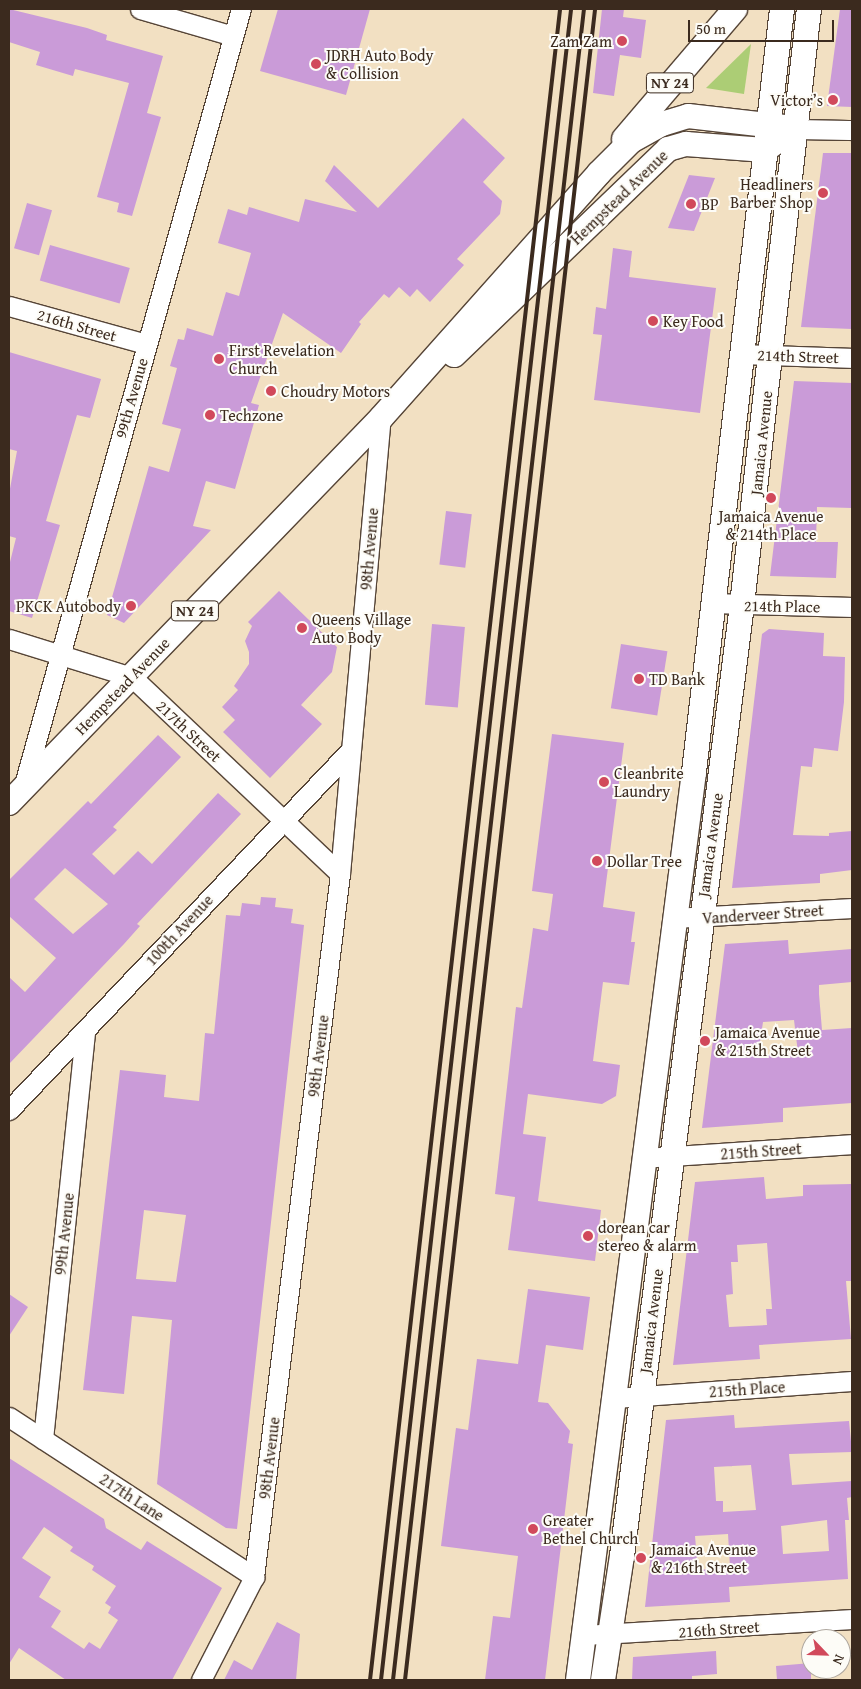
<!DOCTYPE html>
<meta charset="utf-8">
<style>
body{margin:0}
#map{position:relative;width:861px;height:1689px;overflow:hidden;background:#f2e0c2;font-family:"Gentium Book Plus",serif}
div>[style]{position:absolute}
.green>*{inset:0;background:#accd75}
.building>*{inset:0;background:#ca9bd8;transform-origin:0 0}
.roads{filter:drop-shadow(1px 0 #564537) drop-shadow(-1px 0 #564537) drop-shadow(0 1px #564537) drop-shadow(0 -1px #564537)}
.minor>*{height:19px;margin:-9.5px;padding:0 9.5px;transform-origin:9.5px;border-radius:9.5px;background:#fff}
.major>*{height:24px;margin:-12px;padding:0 12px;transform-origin:12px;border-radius:12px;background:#fff}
.rail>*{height:4px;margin:-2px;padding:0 2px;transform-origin:2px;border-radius:2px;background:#3b2a1e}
.dots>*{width:14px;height:14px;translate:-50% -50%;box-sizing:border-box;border:2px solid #fdfcf7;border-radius:50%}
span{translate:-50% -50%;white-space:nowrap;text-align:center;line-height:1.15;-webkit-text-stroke:4px #fdfcf7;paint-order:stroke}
.shield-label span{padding:1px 4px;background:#fdfcf7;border:1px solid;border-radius:4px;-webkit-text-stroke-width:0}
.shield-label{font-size:15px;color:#3b2a1e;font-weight:700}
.poi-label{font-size:16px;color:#3b2a1e}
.right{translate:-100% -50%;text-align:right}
.left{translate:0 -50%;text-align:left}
.street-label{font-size:16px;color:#3b2a1e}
.frame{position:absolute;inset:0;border:10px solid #3b2a1e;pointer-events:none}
.north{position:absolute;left:801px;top:1629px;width:50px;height:50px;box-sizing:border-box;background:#fdfcf7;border:1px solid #afa8a0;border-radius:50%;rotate:114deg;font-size:14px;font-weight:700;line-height:20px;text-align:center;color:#3b2a1e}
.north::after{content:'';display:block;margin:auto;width:18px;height:22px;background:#d1495b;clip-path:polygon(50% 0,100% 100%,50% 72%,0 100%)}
.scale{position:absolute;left:688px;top:20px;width:146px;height:22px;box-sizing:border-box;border:2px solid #3b2a1e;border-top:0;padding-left:6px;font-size:15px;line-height:18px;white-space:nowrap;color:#3b2a1e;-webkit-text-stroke:4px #fdfcf7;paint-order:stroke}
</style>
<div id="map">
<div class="green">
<i style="clip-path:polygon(751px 44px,744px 94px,706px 88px)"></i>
</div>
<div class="building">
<i style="clip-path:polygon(9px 9px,87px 28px,107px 35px,106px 40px,163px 56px,147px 113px,161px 117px,132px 216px,117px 212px,119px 203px,97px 197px,129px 83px,75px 69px,73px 76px,36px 65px,40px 52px,9px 42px)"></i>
<i style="clip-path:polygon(278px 9px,370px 9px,346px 95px,260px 71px)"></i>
<i style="clip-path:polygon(602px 9px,624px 9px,623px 17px,646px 20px,641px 58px,620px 55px,614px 96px,593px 93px)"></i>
<i style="clip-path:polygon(840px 9px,852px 9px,852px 107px,827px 106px)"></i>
<i style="clip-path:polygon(463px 118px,505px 158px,483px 182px,502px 201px,500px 214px,457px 259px,464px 265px,430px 302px,417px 289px,410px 297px,399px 287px,389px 298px,384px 294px,359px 322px,361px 324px,341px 353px,283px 313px,251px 403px,259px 405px,235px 489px,206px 481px,193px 526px,211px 530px,124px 623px,107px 615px,149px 466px,169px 472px,181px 429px,162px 424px,177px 368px,170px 366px,178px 339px,184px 340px,187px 328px,213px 336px,226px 292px,239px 296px,251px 253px,218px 243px,228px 209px,247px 215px,249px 207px,299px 222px,305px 199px,357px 212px,325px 181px,334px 165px,378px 208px)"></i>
<i style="clip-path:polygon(823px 153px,852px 153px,852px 329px,801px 327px)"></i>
<i style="clip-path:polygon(689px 175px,715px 178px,694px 231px,668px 228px)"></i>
<i style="left:27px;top:203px;width:26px;height:47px;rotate:16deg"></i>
<i style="left:50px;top:245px;width:83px;height:37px;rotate:16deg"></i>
<i style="clip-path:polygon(613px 248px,632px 251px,629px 277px,716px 288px,700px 413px,594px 400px,602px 335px,593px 334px,596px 307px,606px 309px)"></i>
<i style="clip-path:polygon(9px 352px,101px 379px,90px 418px,77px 415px,46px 521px,60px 525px,32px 618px,9px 611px,9px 566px,16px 538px,9px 536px,9px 494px,17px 451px,9px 449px)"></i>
<i style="clip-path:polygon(794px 381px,852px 383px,852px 508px,817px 507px,816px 542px,838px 542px,836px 578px,770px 576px)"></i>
<i style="left:446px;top:511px;width:26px;height:54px;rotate:7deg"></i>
<i style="clip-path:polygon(279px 591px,337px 647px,332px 672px,301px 705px,322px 724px,270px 778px,223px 732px,235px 720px,222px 707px,238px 690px,234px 686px,249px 664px,249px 652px,245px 641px,252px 626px,248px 622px)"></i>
<i style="left:432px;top:624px;width:33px;height:81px;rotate:5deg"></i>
<i style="clip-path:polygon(769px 629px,824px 633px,823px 656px,845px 657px,844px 702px,838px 751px,814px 748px,812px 767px,801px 766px,793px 835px,829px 836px,829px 833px,852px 831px,852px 870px,820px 874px,820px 883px,732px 888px,762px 634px)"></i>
<i style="left:621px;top:644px;width:47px;height:65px;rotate:9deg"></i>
<i style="clip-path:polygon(552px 734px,624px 743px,603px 907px,635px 912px,631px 942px,635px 942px,629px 985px,603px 982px,593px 1061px,620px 1065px,616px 1096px,602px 1104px,528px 1094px,523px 1134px,546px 1137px,538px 1201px,601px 1210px,595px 1261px,508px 1250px,515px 1197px,495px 1194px,516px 1007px,522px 1008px,533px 928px,548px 931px,553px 894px,532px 891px)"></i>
<i style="clip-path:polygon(evenodd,158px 735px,181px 757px,113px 827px,117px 830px,92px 854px,114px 875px,138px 851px,152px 864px,218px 793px,241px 814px,137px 924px,140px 926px,124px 944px,9px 1064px,9px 977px,25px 992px,56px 958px,9px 916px,9px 880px,88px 801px,91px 804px,158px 735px,65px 868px,108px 904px,73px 934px,34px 899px,65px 868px)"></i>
<i style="clip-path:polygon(evenodd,261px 897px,276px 898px,275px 907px,293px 909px,291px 923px,304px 925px,237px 1529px,226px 1528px,157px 1484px,172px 1320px,132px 1316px,124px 1394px,83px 1390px,120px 1070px,166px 1075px,164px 1097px,199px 1101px,205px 1033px,214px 1034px,226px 915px,240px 916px,242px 903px,260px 905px,261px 897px,144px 1210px,186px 1215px,176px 1282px,136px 1279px,144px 1210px)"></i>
<i style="clip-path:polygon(evenodd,788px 940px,789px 954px,852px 949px,852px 982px,819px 985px,819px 994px,822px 1030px,852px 1028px,852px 1103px,783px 1108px,783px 1122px,702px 1128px,725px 944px,788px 940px,794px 1020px,798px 1053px,758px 1056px,763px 1022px,794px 1020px)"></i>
<i style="clip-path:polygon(evenodd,764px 1177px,766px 1199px,803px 1196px,803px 1185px,851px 1184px,852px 1281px,846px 1281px,851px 1339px,759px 1345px,760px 1359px,673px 1365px,695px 1182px,764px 1177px,767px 1243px,772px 1309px,766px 1309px,767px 1325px,729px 1327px,726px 1295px,733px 1294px,731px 1262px,738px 1262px,737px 1245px,767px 1243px)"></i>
<i style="clip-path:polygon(528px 1289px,590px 1297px,583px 1350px,546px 1345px,538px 1402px,548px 1403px,570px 1431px,568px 1443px,573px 1444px,545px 1680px,485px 1680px,493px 1616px,510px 1618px,518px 1556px,441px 1546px,456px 1428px,468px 1430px,477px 1359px,518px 1364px)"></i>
<i style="clip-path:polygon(9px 1294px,28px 1307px,9px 1336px)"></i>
<i style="clip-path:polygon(evenodd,734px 1415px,735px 1428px,849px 1421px,852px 1452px,789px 1454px,792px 1485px,852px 1481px,852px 1497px,847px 1498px,849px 1520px,845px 1520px,848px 1579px,729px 1587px,730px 1602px,645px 1607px,666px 1420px,734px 1415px,751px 1465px,756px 1510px,723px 1512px,723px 1501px,716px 1501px,714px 1467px,751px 1465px,734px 1415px,827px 1520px,829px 1551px,783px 1554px,781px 1526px,827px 1520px,734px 1415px,728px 1534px,730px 1567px,698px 1570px,695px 1536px,728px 1534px)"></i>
<i style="clip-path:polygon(evenodd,9px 1458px,104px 1519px,106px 1528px,141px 1550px,147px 1541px,222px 1588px,172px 1680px,66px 1680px,19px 1648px,9px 1664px,9px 1458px,44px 1527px,73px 1547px,70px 1551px,94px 1566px,92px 1570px,116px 1586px,105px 1603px,111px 1607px,108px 1613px,118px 1620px,100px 1649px,89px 1642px,84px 1649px,51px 1627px,61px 1611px,39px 1597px,51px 1577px,22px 1558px,44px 1527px)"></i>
<i style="clip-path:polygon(277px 1622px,300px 1634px,296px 1680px,224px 1680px,234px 1660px,252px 1670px)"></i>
<i style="clip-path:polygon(716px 1651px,717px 1674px,692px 1676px,692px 1680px,632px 1680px,633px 1657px)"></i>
<i style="clip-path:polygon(811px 1663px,811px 1680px,777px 1680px,776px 1666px)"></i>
</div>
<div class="roads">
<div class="minor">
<i style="left:140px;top:9px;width:97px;rotate:16.2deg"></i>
<i style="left:793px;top:129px;width:59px;rotate:1deg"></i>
<i style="left:9px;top:306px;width:142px;rotate:15.5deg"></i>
<i style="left:743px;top:354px;width:109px;rotate:2.1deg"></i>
<i style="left:712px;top:603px;width:140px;rotate:1.6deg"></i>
<i style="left:9px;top:639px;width:129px;rotate:17.2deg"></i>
<i style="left:132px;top:677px;width:286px;rotate:43.4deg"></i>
<i style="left:23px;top:788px;width:809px;rotate:-74.37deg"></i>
<i style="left:674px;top:918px;width:178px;rotate:-3.2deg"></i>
<i style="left:9px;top:1110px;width:495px;rotate:-46.5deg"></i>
<i style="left:643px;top:1158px;width:209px;rotate:-3.8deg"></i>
<i style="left:614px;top:1398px;width:239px;rotate:-4.1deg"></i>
<i style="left:9px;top:1417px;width:293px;rotate:33.1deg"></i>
<i style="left:43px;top:1439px;width:411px;rotate:-84.1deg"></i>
<i style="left:585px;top:1635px;width:267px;rotate:-3.4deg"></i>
<i style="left:201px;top:1680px;width:116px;rotate:-62.8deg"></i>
<i style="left:254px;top:1577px;width:708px;rotate:-83.03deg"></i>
<i style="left:340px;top:874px;width:458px;rotate:-84.9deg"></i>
</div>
<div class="major">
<i style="left:624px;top:139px;width:171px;rotate:-49.5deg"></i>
<i style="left:454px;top:355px;width:297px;rotate:-43.9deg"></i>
<i style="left:668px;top:149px;width:19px;rotate:-16deg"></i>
<i style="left:686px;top:144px;width:79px;rotate:4.3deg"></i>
<i style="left:765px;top:150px;width:14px;rotate:-36deg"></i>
<i style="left:9px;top:803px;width:535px;rotate:-45.98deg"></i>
<i style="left:381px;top:418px;width:328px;rotate:-48.3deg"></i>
<i style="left:599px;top:173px;width:45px;rotate:-45deg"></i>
<i style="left:631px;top:141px;width:35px;rotate:-29deg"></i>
<i style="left:662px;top:124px;width:27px;rotate:-17deg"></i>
<i style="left:688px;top:116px;width:97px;rotate:6.5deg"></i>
<i style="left:578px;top:1680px;width:915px;rotate:-82.72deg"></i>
<i style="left:694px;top:772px;width:768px;rotate:-83.42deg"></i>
<i style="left:603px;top:1680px;width:125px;rotate:-81.3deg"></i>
<i style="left:622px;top:1556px;width:959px;rotate:-82.81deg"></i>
<i style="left:742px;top:605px;width:600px;rotate:-83.59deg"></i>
</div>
</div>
<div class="rail">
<i style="left:370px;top:1680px;width:1682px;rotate:-83.51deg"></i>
<i style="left:381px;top:1680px;width:1682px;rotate:-83.51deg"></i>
<i style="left:393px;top:1680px;width:1682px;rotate:-83.48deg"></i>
<i style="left:405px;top:1680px;width:1682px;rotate:-83.51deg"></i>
</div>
<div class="dots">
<i style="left:622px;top:41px;background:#d1495b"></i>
<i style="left:316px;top:64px;background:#d1495b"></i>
<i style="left:833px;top:100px;background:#d1495b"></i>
<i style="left:823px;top:193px;background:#d1495b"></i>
<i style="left:691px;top:204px;background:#d1495b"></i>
<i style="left:653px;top:321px;background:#d1495b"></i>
<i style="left:219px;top:359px;background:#d1495b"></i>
<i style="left:271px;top:391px;background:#d1495b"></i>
<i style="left:210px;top:415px;background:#d1495b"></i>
<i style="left:771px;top:498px;background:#d1495b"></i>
<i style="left:131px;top:606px;background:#d1495b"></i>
<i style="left:302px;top:628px;background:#d1495b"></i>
<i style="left:639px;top:679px;background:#d1495b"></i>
<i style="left:604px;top:782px;background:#d1495b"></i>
<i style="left:597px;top:861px;background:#d1495b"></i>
<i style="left:705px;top:1041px;background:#d1495b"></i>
<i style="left:588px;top:1236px;background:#d1495b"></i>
<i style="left:533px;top:1529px;background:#d1495b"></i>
<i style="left:641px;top:1558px;background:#d1495b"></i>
</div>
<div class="shield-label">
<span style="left:670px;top:83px">NY 24</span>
<span style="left:195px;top:611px">NY 24</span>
</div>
<div class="poi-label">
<span class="right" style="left:612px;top:41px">Zam Zam</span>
<span class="left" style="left:326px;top:64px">JDRH Auto Body<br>&amp; Collision</span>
<span class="right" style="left:823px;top:100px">Victor’s</span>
<span class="right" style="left:813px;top:193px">Headliners<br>Barber Shop</span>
<span class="left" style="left:701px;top:204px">BP</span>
<span class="left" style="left:663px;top:321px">Key Food</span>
<span class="left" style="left:229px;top:359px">First Revelation<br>Church</span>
<span class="left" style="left:281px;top:391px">Choudry Motors</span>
<span class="left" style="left:220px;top:415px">Techzone</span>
<span style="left:771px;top:525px">Jamaica Avenue<br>&amp; 214th Place</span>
<span class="right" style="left:121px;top:606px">PKCK Autobody</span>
<span class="left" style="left:312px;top:628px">Queens Village<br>Auto Body</span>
<span class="left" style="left:649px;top:679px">TD Bank</span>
<span class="left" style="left:614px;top:782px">Cleanbrite<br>Laundry</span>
<span class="left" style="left:607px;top:861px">Dollar Tree</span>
<span class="left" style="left:715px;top:1041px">Jamaica Avenue<br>&amp; 215th Street</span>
<span class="left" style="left:598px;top:1236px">dorean car<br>stereo &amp; alarm</span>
<span class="left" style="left:543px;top:1529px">Greater<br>Bethel Church</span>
<span class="left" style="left:651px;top:1558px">Jamaica Avenue<br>&amp; 216th Street</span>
</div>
<div class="street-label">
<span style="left:619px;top:197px;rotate:-44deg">Hempstead Avenue</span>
<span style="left:77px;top:325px;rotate:16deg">216th Street</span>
<span style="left:798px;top:356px;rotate:2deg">214th Street</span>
<span style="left:131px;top:398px;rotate:-74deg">99th Avenue</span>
<span style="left:761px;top:443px;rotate:-84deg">Jamaica Avenue</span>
<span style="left:369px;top:549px;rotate:-85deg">98th Avenue</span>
<span style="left:782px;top:606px;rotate:1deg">214th Place</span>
<span style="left:122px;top:686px;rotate:-46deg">Hempstead Avenue</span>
<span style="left:189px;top:731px;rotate:43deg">217th Street</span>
<span style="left:710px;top:845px;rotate:-82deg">Jamaica Avenue</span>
<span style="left:763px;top:914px;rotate:-4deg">Vanderveer Street</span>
<span style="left:179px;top:930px;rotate:-47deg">100th Avenue</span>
<span style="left:318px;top:1056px;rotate:-83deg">98th Avenue</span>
<span style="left:761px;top:1151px;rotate:-4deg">215th Street</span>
<span style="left:64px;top:1234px;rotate:-84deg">99th Avenue</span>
<span style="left:651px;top:1321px;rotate:-83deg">Jamaica Avenue</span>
<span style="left:747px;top:1389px;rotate:-4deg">215th Place</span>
<span style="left:269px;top:1458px;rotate:-83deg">98th Avenue</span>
<span style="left:132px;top:1497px;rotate:33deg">217th Lane</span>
<span style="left:719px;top:1629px;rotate:-4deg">216th Street</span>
</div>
<div class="frame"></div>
<div class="north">N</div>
<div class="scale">50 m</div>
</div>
